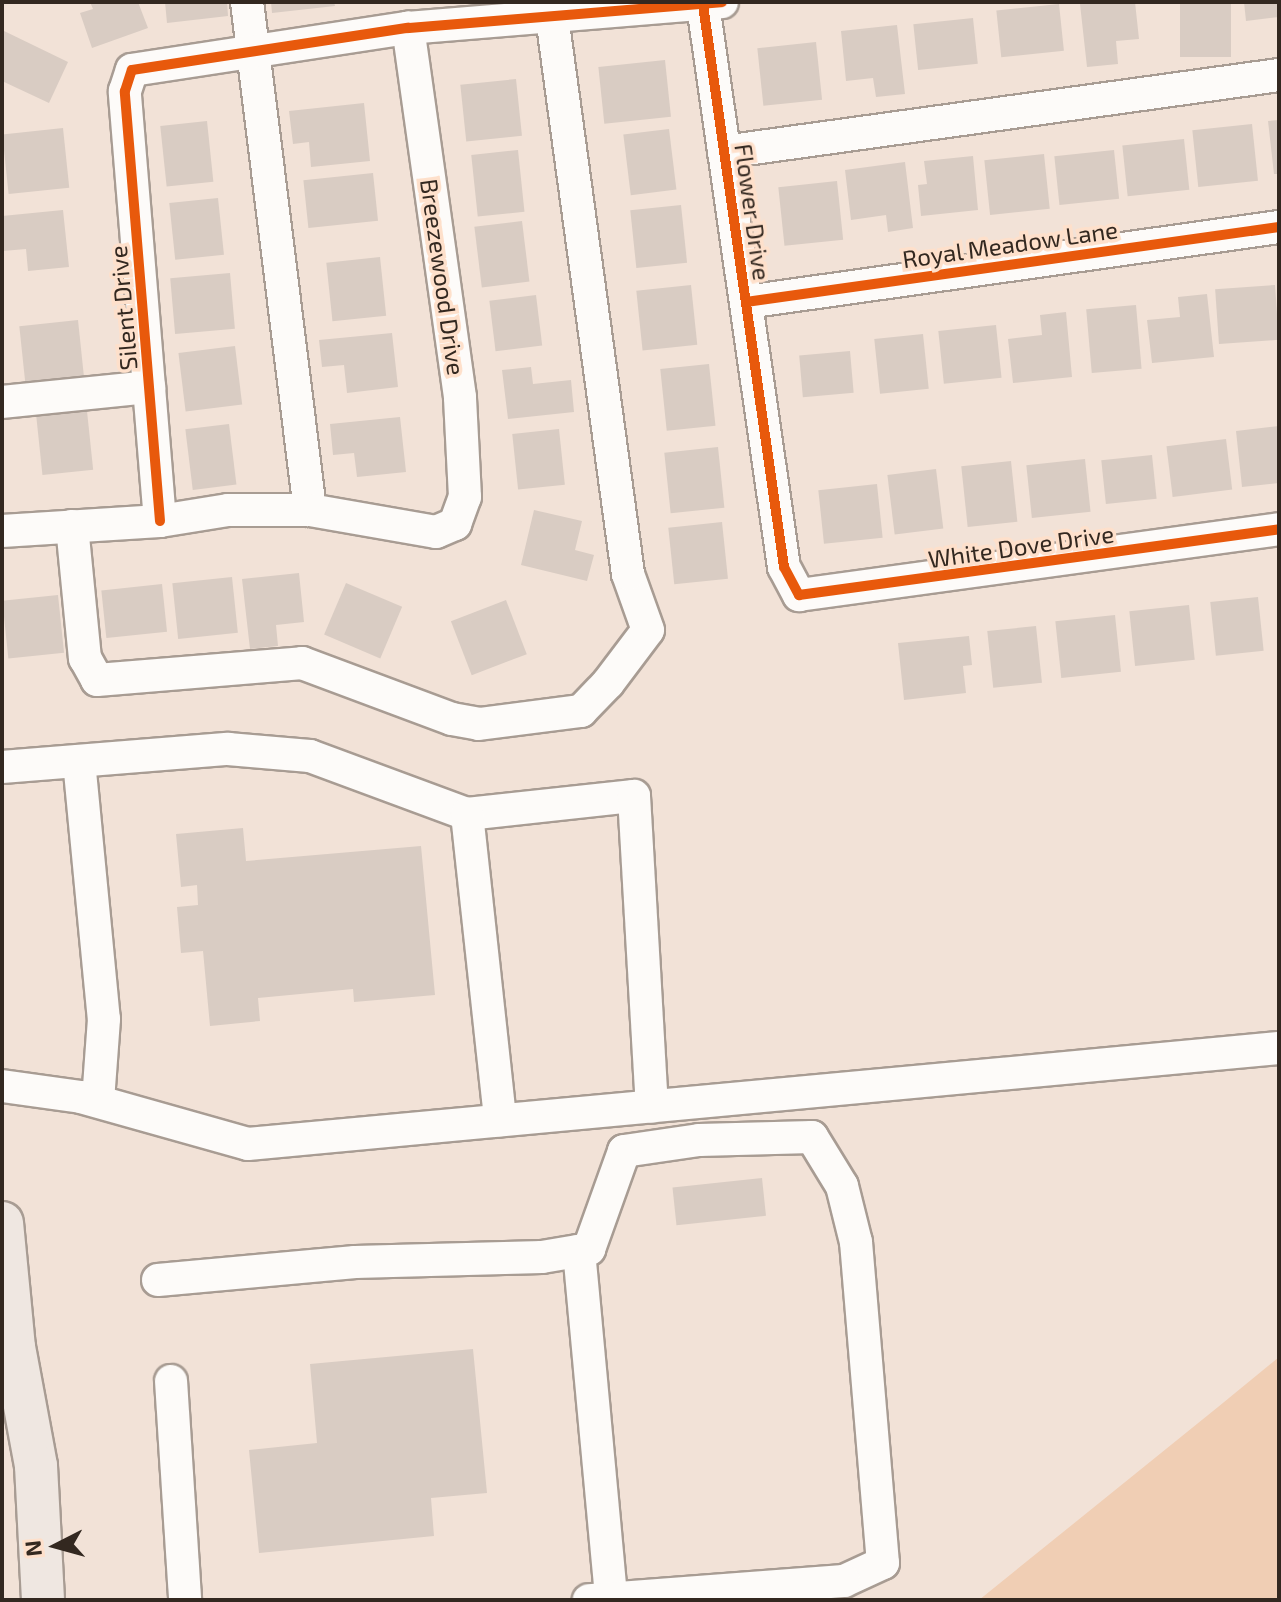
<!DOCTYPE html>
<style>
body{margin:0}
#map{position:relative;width:1281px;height:1602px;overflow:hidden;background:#f2e2d7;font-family:"Exo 2",sans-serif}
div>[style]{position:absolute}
.green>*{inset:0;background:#f0ceb4}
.building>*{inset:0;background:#d9ccc3;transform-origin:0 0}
.roads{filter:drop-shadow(2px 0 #a89c93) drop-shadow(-2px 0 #a89c93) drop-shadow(0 2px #a89c93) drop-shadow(0 -2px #a89c93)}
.minor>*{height:32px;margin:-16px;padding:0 16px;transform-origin:16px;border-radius:16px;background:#fdfbf9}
.major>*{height:42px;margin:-21px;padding:0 21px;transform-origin:21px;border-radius:21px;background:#efe7e1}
.cycleway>*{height:10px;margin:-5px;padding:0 5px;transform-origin:5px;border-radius:5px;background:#e8590c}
span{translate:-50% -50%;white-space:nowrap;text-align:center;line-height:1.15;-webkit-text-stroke:7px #fee0cb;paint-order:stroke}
.street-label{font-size:24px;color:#332820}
.frame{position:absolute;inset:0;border:4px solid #332820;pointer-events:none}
.north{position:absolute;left:16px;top:1506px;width:80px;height:80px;-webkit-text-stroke:6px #fee0cb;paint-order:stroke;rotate:264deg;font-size:22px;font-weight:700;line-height:32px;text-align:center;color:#332820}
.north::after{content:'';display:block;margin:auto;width:28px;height:36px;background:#332820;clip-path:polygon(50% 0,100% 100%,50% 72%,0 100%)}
</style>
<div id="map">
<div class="green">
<i style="clip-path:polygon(1279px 1357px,1279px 1600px,979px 1600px,1218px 1407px)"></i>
</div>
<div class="building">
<i style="clip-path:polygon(90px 2px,138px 2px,148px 28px,92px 48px,80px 13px,93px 9px)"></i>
<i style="clip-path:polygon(165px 2px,227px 2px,228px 16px,167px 23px)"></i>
<i style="clip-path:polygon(271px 2px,334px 2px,335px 6px,272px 13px)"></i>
<i style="clip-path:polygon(1135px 2px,1139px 39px,1116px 41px,1118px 64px,1087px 67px,1080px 4px)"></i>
<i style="left:1180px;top:2px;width:51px;height:55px"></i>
<i style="clip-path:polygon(1244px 2px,1279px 2px,1279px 17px,1246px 21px)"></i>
<i style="left:1059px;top:4px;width:47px;height:63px;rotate:84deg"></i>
<i style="left:973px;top:18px;width:46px;height:60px;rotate:84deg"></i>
<i style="clip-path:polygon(897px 25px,905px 94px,876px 97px,873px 78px,846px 81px,841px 31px)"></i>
<i style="clip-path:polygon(2px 30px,68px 62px,49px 103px,2px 81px)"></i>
<i style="left:816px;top:42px;width:58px;height:59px;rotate:84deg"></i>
<i style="left:665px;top:60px;width:57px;height:67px;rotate:84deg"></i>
<i style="left:516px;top:79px;width:57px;height:56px;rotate:84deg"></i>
<i style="clip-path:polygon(364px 103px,370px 161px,311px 167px,309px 142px,293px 144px,289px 111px)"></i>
<i style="clip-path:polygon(1279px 120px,1279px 174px,1274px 174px,1268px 121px)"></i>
<i style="left:207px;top:121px;width:61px;height:47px;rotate:84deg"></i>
<i style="left:1252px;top:124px;width:57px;height:60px;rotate:84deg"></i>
<i style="left:63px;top:128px;width:60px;height:61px;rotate:84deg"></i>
<i style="left:669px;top:129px;width:61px;height:46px;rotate:83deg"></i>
<i style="left:1184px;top:139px;width:51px;height:62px;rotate:84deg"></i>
<i style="left:518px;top:150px;width:62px;height:47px;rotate:84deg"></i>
<i style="left:1114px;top:150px;width:49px;height:60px;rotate:84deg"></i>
<i style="left:1044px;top:154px;width:55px;height:60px;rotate:84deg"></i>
<i style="clip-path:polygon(973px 156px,978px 210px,921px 216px,918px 185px,927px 184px,924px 161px)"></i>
<i style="clip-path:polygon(905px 162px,913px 228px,888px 232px,886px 215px,851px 220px,845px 170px)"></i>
<i style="left:373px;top:173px;width:48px;height:70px;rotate:84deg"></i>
<i style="left:837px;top:181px;width:59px;height:59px;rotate:84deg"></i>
<i style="left:218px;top:198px;width:57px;height:49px;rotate:84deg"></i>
<i style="left:681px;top:205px;width:58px;height:51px;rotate:84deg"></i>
<i style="clip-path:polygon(63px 210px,69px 267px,28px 271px,26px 249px,3px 251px,2px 216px)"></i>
<i style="left:522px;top:221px;width:61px;height:48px;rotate:83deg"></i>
<i style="left:380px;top:257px;width:59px;height:54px;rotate:84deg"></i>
<i style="left:230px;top:273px;width:56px;height:60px;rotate:85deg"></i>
<i style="left:691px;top:285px;width:60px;height:55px;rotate:84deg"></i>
<i style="left:1275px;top:285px;width:55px;height:60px;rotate:86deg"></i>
<i style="clip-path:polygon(1207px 294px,1214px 357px,1152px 363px,1147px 320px,1180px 317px,1178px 297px)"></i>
<i style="left:536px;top:295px;width:51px;height:47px;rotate:83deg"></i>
<i style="left:1136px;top:305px;width:64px;height:50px;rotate:85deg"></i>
<i style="clip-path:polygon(1066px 312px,1072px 377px,1013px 383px,1008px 339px,1042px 335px,1040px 315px)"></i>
<i style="left:78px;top:320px;width:59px;height:59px;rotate:84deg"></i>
<i style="left:996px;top:325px;width:53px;height:58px;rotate:84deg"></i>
<i style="clip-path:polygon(392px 333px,398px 387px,347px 393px,344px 365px,322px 367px,319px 340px)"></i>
<i style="left:923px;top:334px;width:55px;height:49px;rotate:84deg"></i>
<i style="left:235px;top:346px;width:59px;height:57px;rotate:83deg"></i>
<i style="left:850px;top:351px;width:42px;height:51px;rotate:85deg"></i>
<i style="left:709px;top:364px;width:62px;height:49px;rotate:84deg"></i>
<i style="clip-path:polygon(531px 367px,533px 384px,571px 380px,574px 412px,508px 419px,502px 370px)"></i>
<i style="left:87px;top:411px;width:59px;height:51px;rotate:84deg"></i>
<i style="clip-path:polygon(400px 417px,406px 472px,357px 477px,354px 453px,333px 455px,330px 424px)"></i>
<i style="left:229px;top:424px;width:61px;height:44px;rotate:83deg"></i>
<i style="clip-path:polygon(1279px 426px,1279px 483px,1242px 487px,1236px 431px)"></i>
<i style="left:559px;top:429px;width:56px;height:47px;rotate:84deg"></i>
<i style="left:1226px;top:439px;width:51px;height:60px;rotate:83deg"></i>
<i style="left:718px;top:447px;width:61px;height:54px;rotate:84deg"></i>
<i style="left:1152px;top:455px;width:44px;height:51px;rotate:84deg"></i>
<i style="left:1085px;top:459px;width:53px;height:59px;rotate:84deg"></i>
<i style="left:1011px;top:461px;width:61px;height:50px;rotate:84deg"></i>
<i style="left:936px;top:469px;width:60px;height:49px;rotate:83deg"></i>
<i style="left:877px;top:484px;width:54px;height:59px;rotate:84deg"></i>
<i style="clip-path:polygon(534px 510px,582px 521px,575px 550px,594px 555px,587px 581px,521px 565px)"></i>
<i style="left:722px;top:522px;width:57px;height:54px;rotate:84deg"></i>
<i style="clip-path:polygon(299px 573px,304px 622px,276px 625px,278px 646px,250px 649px,242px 579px)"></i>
<i style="left:232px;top:577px;width:56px;height:60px;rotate:84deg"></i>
<i style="left:346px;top:583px;width:61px;height:56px;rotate:23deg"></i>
<i style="left:162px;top:584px;width:48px;height:61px;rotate:84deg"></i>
<i style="left:58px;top:595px;width:58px;height:56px;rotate:84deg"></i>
<i style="left:1258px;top:597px;width:54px;height:48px;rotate:84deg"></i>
<i style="left:506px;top:600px;width:58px;height:59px;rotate:69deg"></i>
<i style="left:1189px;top:605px;width:55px;height:60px;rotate:84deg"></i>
<i style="left:1115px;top:615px;width:57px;height:60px;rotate:84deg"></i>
<i style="left:1036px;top:626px;width:57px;height:49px;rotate:84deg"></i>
<i style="clip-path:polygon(969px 636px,972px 665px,963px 666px,966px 693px,904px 700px,898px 643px)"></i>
<i style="clip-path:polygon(243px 828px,246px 861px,421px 846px,435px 995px,354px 1002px,353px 989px,258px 998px,260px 1021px,210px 1026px,203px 951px,181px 953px,177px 907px,198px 905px,197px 885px,181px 887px,176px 834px)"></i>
<i style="left:762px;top:1178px;width:38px;height:90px;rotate:84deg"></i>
<i style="clip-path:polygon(473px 1349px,487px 1493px,431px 1498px,434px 1536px,259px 1553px,249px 1450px,317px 1443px,310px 1364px)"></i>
</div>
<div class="roads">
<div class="minor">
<i style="left:247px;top:2px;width:512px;rotate:82.93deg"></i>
<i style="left:703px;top:5px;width:568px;rotate:81.8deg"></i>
<i style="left:784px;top:567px;width:32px;rotate:62deg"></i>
<i style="left:799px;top:595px;width:485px;rotate:-7.8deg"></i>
<i style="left:724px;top:152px;width:560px;rotate:-7.9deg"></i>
<i style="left:746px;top:302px;width:538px;rotate:-8.01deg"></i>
<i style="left:2px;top:402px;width:148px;rotate:-5.8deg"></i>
<i style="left:160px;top:521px;width:431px;rotate:-94.7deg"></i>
<i style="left:125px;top:91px;width:22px;rotate:-72deg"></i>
<i style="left:132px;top:70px;width:279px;rotate:-8.7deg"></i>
<i style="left:408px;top:28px;width:315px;rotate:-4.7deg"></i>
<i style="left:72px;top:526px;width:133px;rotate:84.4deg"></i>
<i style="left:85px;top:658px;width:25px;rotate:61deg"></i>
<i style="left:97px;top:680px;width:206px;rotate:-4.7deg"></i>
<i style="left:302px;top:663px;width:160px;rotate:20.5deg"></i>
<i style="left:452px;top:719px;width:27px;rotate:10deg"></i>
<i style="left:479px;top:724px;width:103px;rotate:-7.3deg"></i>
<i style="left:581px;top:711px;width:39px;rotate:-46deg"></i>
<i style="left:608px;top:683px;width:66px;rotate:-53deg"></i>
<i style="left:648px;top:630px;width:59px;rotate:-109.7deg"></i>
<i style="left:628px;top:574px;width:562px;rotate:-97.77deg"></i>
<i style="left:2px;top:531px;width:158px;rotate:-3.6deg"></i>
<i style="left:160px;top:521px;width:69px;rotate:-9.2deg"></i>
<i style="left:228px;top:510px;width:82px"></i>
<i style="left:310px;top:510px;width:128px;rotate:9.9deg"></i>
<i style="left:436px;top:532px;width:21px;rotate:-23deg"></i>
<i style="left:455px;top:524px;width:29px;rotate:-70deg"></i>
<i style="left:465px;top:497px;width:100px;rotate:-92.9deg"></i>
<i style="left:460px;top:397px;width:373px;rotate:-98deg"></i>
<i style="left:79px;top:761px;width:259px;rotate:84.5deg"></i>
<i style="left:104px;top:1019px;width:82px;rotate:94.2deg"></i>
<i style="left:2px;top:767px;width:227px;rotate:-4.6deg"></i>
<i style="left:228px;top:749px;width:82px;rotate:4.9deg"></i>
<i style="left:310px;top:756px;width:167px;rotate:20.3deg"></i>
<i style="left:467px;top:814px;width:168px;rotate:-6.2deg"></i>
<i style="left:634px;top:796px;width:311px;rotate:86.7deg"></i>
<i style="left:467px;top:814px;width:308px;rotate:83.8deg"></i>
<i style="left:2px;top:1086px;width:80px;rotate:7.9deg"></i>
<i style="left:81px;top:1097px;width:173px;rotate:15.7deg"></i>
<i style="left:248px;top:1144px;width:1035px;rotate:-5.32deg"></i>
<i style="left:579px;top:1251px;width:348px;rotate:84.7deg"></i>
<i style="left:158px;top:1280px;width:198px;rotate:-5.2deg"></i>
<i style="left:355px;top:1262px;width:187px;rotate:-1.5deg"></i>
<i style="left:542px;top:1257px;width:48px;rotate:-9.7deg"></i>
<i style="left:589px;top:1249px;width:104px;rotate:-70.3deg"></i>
<i style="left:624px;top:1151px;width:76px;rotate:-8.3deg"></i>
<i style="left:699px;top:1140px;width:113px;rotate:-1.5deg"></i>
<i style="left:812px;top:1137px;width:57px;rotate:58.5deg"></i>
<i style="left:842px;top:1186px;width:58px;rotate:76deg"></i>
<i style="left:856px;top:1242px;width:322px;rotate:85.2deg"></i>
<i style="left:883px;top:1563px;width:43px;rotate:155.2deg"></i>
<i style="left:844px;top:1581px;width:256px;rotate:175.7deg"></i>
<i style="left:171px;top:1381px;width:219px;rotate:86.3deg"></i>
</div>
<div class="major">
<i style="left:2px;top:1223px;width:125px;rotate:84.5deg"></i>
<i style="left:14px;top:1347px;width:121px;rotate:79.5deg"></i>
<i style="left:36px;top:1466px;width:134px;rotate:87deg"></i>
</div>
</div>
<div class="cycleway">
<i style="left:703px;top:5px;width:568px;rotate:81.8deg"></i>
<i style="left:784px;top:567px;width:32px;rotate:62deg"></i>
<i style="left:799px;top:595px;width:485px;rotate:-7.8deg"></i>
<i style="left:746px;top:302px;width:538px;rotate:-8.01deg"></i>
<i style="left:160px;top:521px;width:431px;rotate:-94.7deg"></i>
<i style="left:125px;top:91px;width:22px;rotate:-72deg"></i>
<i style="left:132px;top:70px;width:279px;rotate:-8.7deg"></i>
<i style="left:408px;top:28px;width:315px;rotate:-4.7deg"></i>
</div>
<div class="street-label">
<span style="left:753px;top:212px;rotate:82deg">Flower Drive</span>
<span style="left:1010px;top:244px;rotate:-8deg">Royal Meadow Lane</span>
<span style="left:443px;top:277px;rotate:82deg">Breezewood Drive</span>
<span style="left:123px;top:308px;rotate:-95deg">Silent Drive</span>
<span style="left:1021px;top:546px;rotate:-8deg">White Dove Drive</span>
</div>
<div class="frame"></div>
<div class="north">N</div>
</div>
